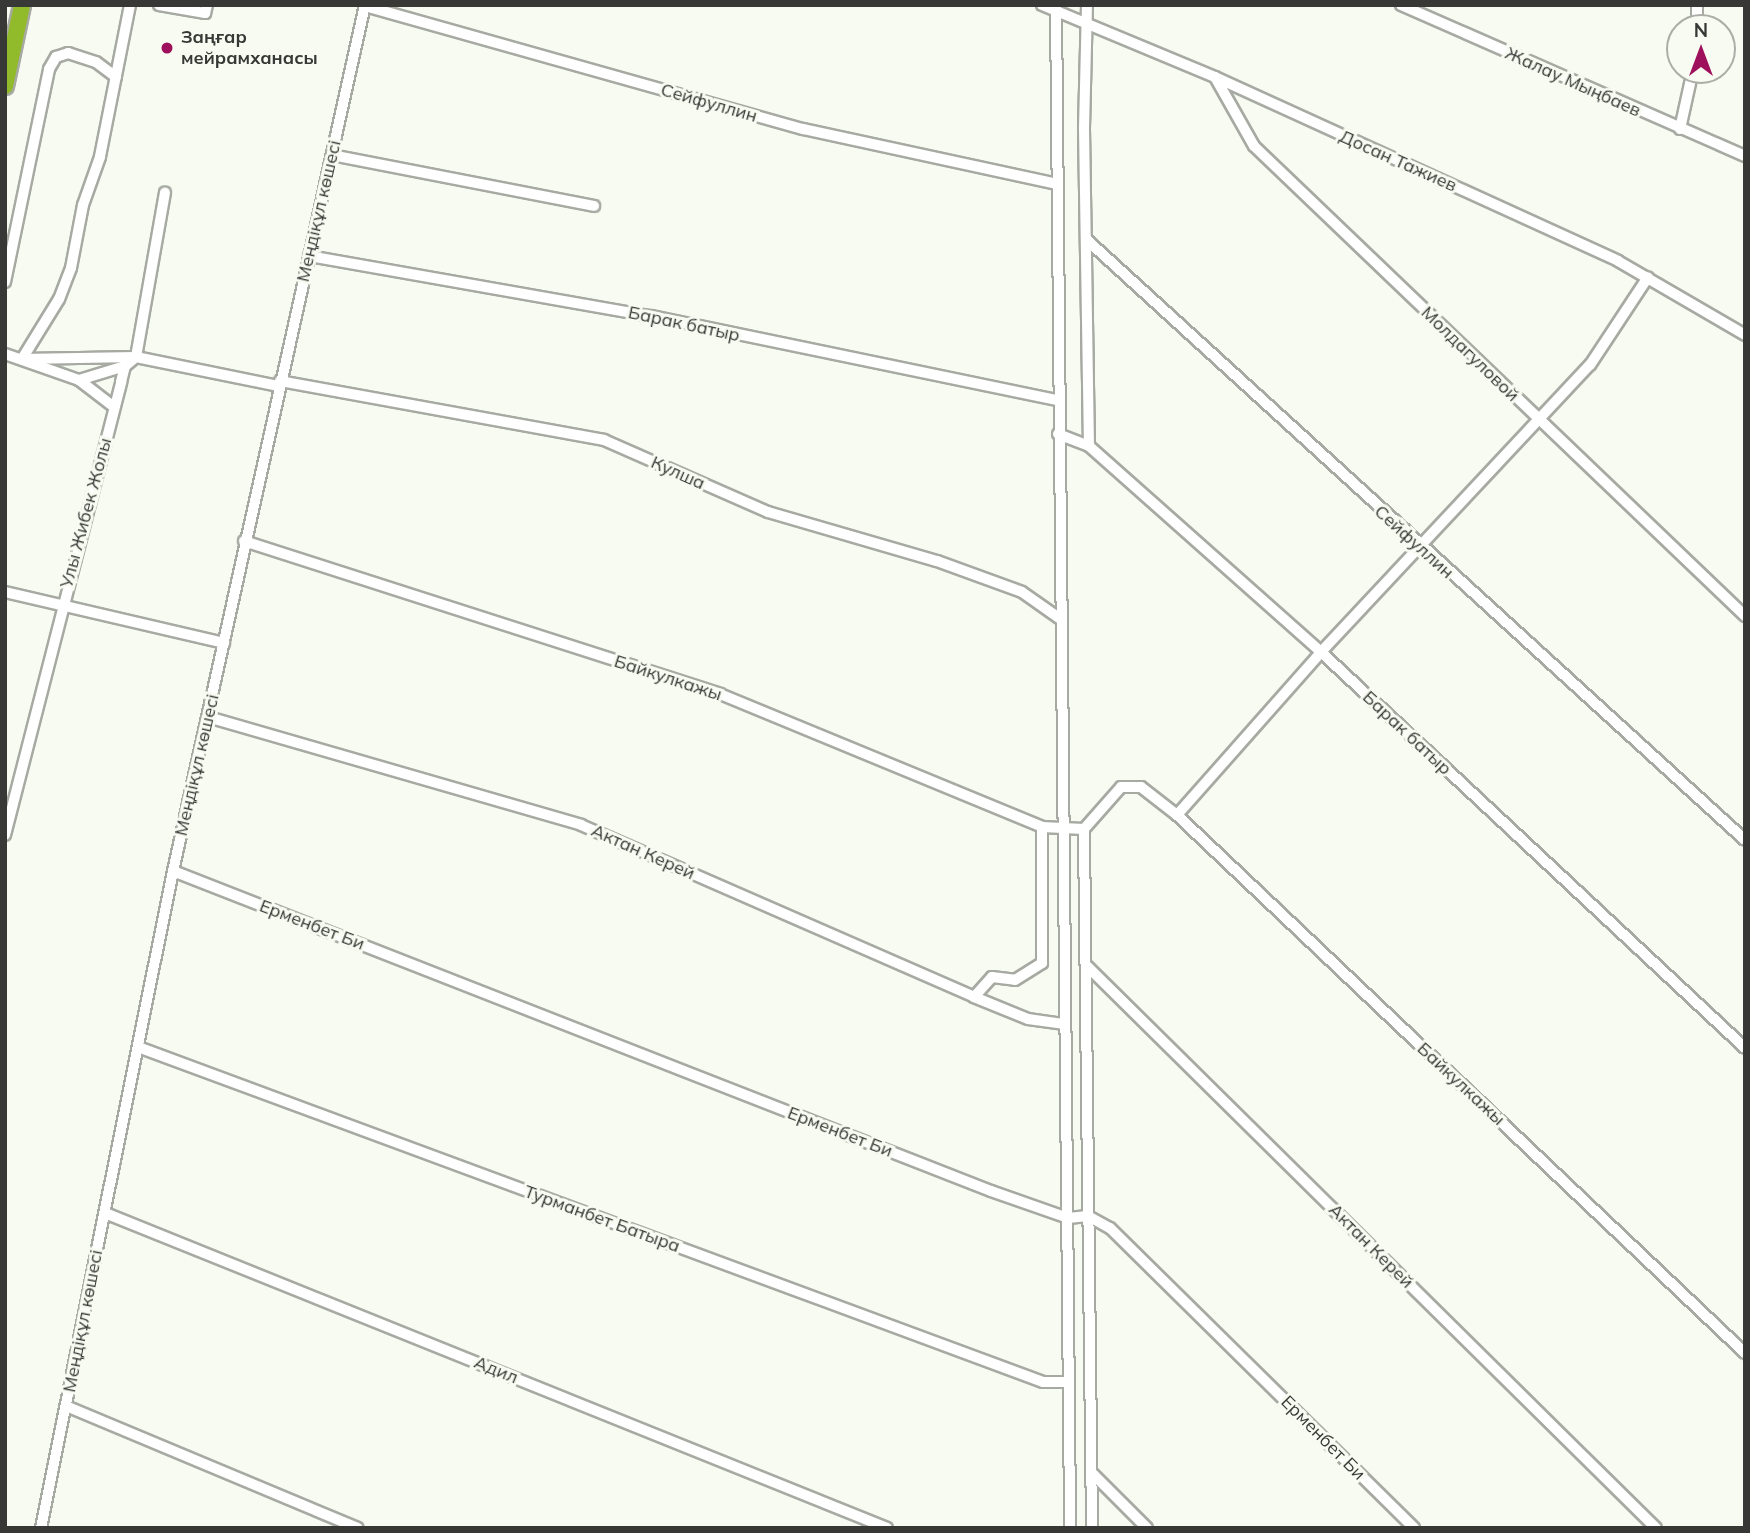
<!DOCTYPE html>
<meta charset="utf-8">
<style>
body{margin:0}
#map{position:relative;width:1750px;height:1533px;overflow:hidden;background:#f8fbf2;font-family:Mulish,sans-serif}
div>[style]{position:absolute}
.roads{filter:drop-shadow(2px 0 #a7aaa2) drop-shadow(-2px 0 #a7aaa2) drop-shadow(0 2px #a7aaa2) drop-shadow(0 -2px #a7aaa2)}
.minor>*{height:10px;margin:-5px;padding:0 5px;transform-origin:5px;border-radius:5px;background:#fff}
.highway>*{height:16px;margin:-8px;padding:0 8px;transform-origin:8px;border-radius:8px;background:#92bb2b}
.dots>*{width:19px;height:19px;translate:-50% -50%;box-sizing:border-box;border:4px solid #f8fbf2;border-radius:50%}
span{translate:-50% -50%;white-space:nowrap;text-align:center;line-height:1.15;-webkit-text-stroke:6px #f8fbf2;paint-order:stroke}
.poi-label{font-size:18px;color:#383936;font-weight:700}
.left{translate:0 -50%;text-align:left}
.street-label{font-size:18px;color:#383936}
.frame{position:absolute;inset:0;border:7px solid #383936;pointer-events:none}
.north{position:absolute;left:1666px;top:14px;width:70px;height:70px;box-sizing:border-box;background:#f8fbf2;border:2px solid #abada7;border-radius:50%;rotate:0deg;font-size:19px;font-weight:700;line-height:28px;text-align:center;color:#383936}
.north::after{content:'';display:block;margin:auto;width:24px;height:32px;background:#9e105b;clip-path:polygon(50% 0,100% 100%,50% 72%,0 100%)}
</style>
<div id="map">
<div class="roads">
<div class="minor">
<i style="left:130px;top:5px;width:155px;rotate:101.2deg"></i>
<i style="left:100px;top:157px;width:51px;rotate:109.5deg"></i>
<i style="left:83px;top:205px;width:64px;rotate:100.8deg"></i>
<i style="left:71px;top:268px;width:33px;rotate:111deg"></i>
<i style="left:59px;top:299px;width:70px;rotate:121.7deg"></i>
<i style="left:22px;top:359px;width:114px;rotate:-1deg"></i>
<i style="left:136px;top:357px;width:146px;rotate:11.5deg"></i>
<i style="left:159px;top:5px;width:47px;rotate:9.9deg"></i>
<i style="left:205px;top:13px;width:8px;rotate:-76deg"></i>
<i style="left:1042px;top:5px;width:187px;rotate:22.6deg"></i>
<i style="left:1215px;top:77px;width:443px;rotate:24.5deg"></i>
<i style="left:1618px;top:261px;width:147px;rotate:30.2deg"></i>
<i style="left:1056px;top:5px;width:1523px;rotate:89.47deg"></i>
<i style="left:1087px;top:5px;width:124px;rotate:91.4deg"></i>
<i style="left:1084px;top:129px;width:317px;rotate:89.1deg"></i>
<i style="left:1401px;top:5px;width:376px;rotate:23.7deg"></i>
<i style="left:1697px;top:5px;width:23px;rotate:90deg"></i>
<i style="left:365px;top:6px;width:455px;rotate:15.7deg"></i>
<i style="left:803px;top:129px;width:260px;rotate:12.2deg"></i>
<i style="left:1215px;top:77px;width:79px;rotate:60.5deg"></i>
<i style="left:1254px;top:146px;width:680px;rotate:43.75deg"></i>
<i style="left:1680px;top:129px;width:60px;rotate:-77.6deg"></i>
<i style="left:332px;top:155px;width:267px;rotate:11deg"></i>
<i style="left:1087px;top:240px;width:890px;rotate:42.36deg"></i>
<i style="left:309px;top:256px;width:347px;rotate:10deg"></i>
<i style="left:651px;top:316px;width:416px;rotate:11.7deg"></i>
<i style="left:5px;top:282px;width:217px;rotate:-78.3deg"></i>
<i style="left:49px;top:69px;width:14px;rotate:-60deg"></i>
<i style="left:56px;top:57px;width:13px;rotate:-18deg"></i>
<i style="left:68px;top:53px;width:29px;rotate:18deg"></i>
<i style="left:96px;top:62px;width:25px;rotate:37deg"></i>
<i style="left:5px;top:354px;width:78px;rotate:19.4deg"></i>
<i style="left:79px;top:380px;width:48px;rotate:-16.9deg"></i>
<i style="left:79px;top:380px;width:44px;rotate:37.6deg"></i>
<i style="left:280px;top:381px;width:329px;rotate:10.3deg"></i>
<i style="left:604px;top:440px;width:179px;rotate:23.7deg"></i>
<i style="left:768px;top:512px;width:176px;rotate:16.2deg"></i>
<i style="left:937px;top:561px;width:90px;rotate:20deg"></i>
<i style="left:1022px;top:592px;width:45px;rotate:35.1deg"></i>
<i style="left:1058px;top:434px;width:33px;rotate:21deg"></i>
<i style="left:1089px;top:446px;width:310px;rotate:41.6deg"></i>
<i style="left:1321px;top:652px;width:580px;rotate:43.04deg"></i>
<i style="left:244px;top:541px;width:500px;rotate:17.8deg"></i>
<i style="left:720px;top:694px;width:348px;rotate:22.4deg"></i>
<i style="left:1042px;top:827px;width:42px;rotate:2.7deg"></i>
<i style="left:5px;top:592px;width:225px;rotate:13.1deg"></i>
<i style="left:208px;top:717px;width:388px;rotate:16.1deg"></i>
<i style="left:581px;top:825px;width:429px;rotate:23.6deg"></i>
<i style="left:974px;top:997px;width:58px;rotate:22.2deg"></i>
<i style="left:1028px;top:1019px;width:37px;rotate:8deg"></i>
<i style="left:1177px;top:815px;width:217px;rotate:-48.5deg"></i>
<i style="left:1321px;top:652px;width:393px;rotate:-46.9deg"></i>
<i style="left:1590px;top:365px;width:105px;rotate:-56.6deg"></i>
<i style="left:5px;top:835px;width:468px;rotate:-75.6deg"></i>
<i style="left:121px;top:382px;width:16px;rotate:-76deg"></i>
<i style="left:125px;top:366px;width:14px;rotate:-39deg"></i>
<i style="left:136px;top:357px;width:167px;rotate:-80deg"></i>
<i style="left:173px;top:871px;width:878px;rotate:21.37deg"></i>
<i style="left:991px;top:1191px;width:82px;rotate:19.3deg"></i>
<i style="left:1068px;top:1218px;width:20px;rotate:-6deg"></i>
<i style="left:1088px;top:1216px;width:25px;rotate:29deg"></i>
<i style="left:1110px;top:1228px;width:427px;rotate:44.6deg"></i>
<i style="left:1086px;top:965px;width:801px;rotate:44.65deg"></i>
<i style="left:974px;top:997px;width:27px;rotate:-48deg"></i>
<i style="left:992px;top:977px;width:23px;rotate:7deg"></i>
<i style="left:1015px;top:980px;width:32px;rotate:-32deg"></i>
<i style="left:1042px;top:963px;width:136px;rotate:-90deg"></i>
<i style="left:138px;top:1047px;width:965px;rotate:20.31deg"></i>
<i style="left:1043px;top:1382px;width:25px"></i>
<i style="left:105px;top:1213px;width:843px;rotate:21.94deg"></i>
<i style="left:66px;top:1406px;width:316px;rotate:22.7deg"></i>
<i style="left:1091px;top:1472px;width:79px;rotate:45deg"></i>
<i style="left:41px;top:1528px;width:670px;rotate:-78.64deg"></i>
<i style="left:173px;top:871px;width:887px;rotate:-77.5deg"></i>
<i style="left:1092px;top:1528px;width:699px;rotate:-90.66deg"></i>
<i style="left:1084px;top:829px;width:56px;rotate:-48.6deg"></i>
<i style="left:1121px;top:787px;width:20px"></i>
<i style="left:1141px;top:787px;width:46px;rotate:37.9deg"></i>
<i style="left:1177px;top:815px;width:782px;rotate:43.45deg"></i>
</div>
<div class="highway">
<i style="left:5px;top:86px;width:83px;rotate:-78.1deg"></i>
</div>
</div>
<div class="dots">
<i style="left:167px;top:48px;background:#9e105b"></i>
</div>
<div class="poi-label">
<span class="left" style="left:181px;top:48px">Заңғар<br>мейрамханасы</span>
</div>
<div class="street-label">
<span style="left:1573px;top:82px;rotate:24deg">Жалау Мыңбаев</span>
<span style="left:709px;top:103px;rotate:16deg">Сейфуллин</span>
<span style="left:1398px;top:161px;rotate:24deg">Досан Тажиев</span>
<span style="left:319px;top:211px;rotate:-77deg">Меңдіқұл көшесі</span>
<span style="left:684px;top:324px;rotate:12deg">Барак батыр</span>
<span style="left:1470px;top:354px;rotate:44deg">Молдагуловой</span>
<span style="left:678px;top:473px;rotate:24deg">Кулша</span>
<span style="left:86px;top:513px;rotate:-75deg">Улы Жибек Жолы</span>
<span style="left:1414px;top:542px;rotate:42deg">Сейфуллин</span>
<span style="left:668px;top:678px;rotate:18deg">Байкулкажы</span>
<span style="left:1407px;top:733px;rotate:43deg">Барак батыр</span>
<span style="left:197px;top:765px;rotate:-77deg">Меңдіқұл көшесі</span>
<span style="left:643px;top:852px;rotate:24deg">Актан Керей</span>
<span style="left:312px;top:925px;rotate:21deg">Ерменбет Би</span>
<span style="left:1461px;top:1084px;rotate:43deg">Байкулкажы</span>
<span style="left:840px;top:1132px;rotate:21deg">Ерменбет Би</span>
<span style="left:602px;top:1219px;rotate:20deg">Турманбет Батыра</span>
<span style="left:1371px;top:1246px;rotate:45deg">Актан Керей</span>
<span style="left:83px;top:1321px;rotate:-79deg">Меңдіқұл көшесі</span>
<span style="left:496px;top:1370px;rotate:22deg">Адил</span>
<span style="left:1323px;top:1438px;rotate:45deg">Ерменбет Би</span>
</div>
<div class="frame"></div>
<div class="north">N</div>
</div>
